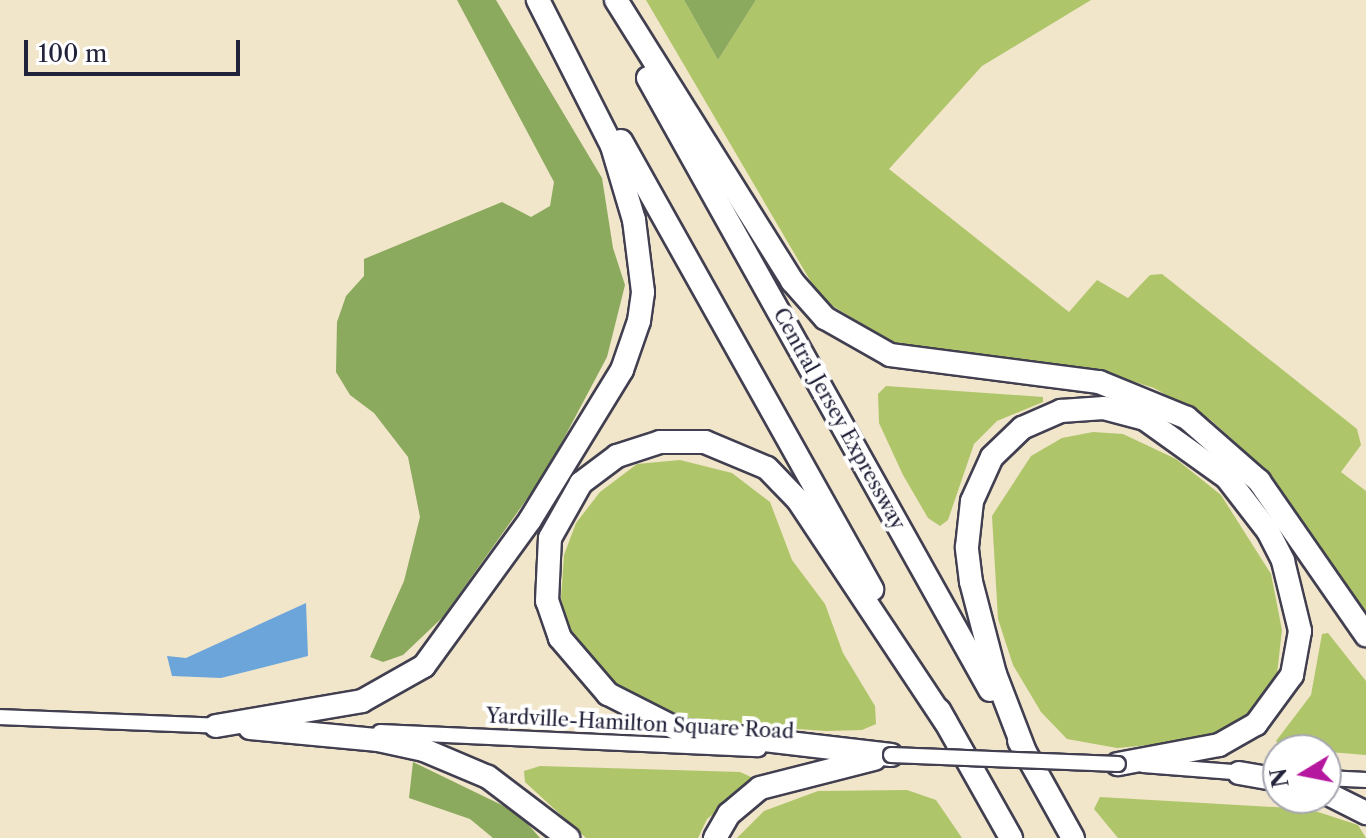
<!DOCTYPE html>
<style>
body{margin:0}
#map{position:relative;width:1366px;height:838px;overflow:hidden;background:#f1e5ca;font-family:"Libre Caslon Text",serif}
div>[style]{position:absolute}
.green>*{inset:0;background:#afc56a}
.forest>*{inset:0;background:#8baa5e}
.water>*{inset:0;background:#6ba5da}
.roads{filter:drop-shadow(2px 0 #413f50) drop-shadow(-2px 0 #413f50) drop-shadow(0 2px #413f50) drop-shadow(0 -2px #413f50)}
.tertiary>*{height:14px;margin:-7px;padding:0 7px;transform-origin:7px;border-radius:7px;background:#fff}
.motorway>*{height:22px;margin:-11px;padding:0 11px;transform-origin:11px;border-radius:11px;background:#fff}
.bridges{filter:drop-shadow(2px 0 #413f50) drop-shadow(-2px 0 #413f50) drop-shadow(0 2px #413f50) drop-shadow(0 -2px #413f50)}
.tertiary-bridge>*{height:14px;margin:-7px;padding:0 7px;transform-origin:7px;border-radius:7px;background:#fff}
span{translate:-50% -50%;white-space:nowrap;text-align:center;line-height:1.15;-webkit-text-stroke:8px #fff;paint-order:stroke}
.street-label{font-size:20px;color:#22223b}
.north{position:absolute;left:1262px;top:734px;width:80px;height:80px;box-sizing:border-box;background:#fff;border:2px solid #a7a7b1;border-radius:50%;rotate:260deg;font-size:22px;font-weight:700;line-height:32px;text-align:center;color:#22223b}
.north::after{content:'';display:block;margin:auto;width:28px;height:36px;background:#b5179e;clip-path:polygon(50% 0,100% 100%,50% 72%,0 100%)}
.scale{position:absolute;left:24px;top:40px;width:216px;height:36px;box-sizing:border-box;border:4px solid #22223b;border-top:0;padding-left:10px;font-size:24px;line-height:28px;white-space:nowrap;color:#22223b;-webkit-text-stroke:6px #fff;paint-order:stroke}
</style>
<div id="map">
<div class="green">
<i style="clip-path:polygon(646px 0,684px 0,718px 60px,756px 0,1091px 0,982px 66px,889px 169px,1069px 312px,1097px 280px,1128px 298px,1150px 275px,1162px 274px,1357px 429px,1361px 445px,1341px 472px,1366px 491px,1366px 615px,1252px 458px,1211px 420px,1154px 388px,1090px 368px,902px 348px,821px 299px)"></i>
<i style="clip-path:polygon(886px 386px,1043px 397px,1043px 402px,997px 421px,974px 444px,948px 520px,940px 526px,928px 518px,903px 475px,879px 423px,878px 394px)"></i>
<i style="clip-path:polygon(1093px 432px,1123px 434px,1176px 459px,1221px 495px,1271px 574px,1282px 630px,1277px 674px,1267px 699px,1242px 725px,1214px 739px,1117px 748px,1067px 739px,1041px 712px,1013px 665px,998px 619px,992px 516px,1031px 456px,1062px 438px)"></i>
<i style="clip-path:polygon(680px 460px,732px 473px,770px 502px,792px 560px,825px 604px,843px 653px,875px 706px,876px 724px,862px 730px,826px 731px,685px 721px,640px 702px,599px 671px,570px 637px,561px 598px,564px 555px,576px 523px,600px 492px,637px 464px)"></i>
<i style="clip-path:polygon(1328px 633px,1366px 681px,1366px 755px,1281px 748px,1276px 741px,1311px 695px,1322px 634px)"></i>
<i style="clip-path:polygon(540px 766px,740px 772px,751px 777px,744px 790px,707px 819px,698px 838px,586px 838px,525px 782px,524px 771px)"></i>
<i style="clip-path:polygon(907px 790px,936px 800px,962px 838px,737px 838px,764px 811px,818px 791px)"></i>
<i style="clip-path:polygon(1100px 797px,1309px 809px,1358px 825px,1366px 838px,1118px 838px,1094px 809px)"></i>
</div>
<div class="forest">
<i style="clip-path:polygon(457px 0,496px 0,602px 178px,613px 248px,625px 285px,607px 357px,546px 472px,443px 617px,403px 655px,383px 662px,370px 657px,404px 581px,420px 517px,408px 457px,374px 413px,350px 395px,336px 372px,337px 322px,346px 296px,364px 276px,364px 259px,502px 202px,531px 217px,550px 206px,554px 182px)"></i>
<i style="clip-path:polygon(684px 0,756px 0,718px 60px)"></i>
<i style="clip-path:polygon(413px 762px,518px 813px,540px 838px,493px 838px,470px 819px,409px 798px)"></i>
</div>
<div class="water">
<i style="clip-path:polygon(306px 603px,308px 656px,221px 678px,172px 676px,167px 656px,186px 658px)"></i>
</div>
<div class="roads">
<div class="tertiary">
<i style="left:0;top:717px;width:224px;rotate:2.3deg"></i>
<i style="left:380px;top:732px;width:379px;rotate:2.6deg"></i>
<i style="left:1143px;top:765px;width:103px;rotate:4.4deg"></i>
<i style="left:1326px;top:778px;width:40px;rotate:2.9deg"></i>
</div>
<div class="motorway">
<i style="left:616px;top:0;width:332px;rotate:57.9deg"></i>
<i style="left:792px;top:281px;width:50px;rotate:48.3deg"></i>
<i style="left:825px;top:318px;width:75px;rotate:29.6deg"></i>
<i style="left:890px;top:355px;width:211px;rotate:7.4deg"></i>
<i style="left:1099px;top:382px;width:95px;rotate:22.2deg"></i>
<i style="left:1187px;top:418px;width:96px;rotate:41.2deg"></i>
<i style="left:1259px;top:481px;width:188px;rotate:55.2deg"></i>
<i style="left:648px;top:78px;width:701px;rotate:60.8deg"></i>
<i style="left:621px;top:141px;width:514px;rotate:60.74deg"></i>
<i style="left:939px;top:710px;width:147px;rotate:60.6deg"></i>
<i style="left:216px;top:726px;width:148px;rotate:-9.7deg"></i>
<i style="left:362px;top:701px;width:71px;rotate:-29.4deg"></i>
<i style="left:424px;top:666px;width:180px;rotate:-54deg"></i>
<i style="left:530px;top:520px;width:176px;rotate:-58.5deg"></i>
<i style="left:622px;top:370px;width:52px;rotate:-70.9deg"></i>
<i style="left:639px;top:321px;width:29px;rotate:-82deg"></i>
<i style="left:643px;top:292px;width:73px;rotate:-97.1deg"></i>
<i style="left:634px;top:220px;width:77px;rotate:-106.6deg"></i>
<i style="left:612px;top:146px;width:164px;rotate:-116.9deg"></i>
<i style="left:250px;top:728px;width:129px;rotate:5.4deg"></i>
<i style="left:378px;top:740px;width:47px;rotate:12.3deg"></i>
<i style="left:424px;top:750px;width:69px;rotate:22.9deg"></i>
<i style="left:488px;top:777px;width:101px;rotate:37.3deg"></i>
<i style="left:1019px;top:741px;width:111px;rotate:60.9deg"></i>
<i style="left:1025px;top:752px;width:84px;rotate:-111deg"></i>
<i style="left:995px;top:674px;width:95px;rotate:-104.6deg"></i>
<i style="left:971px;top:582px;width:35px;rotate:-97deg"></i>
<i style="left:967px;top:547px;width:46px;rotate:-83.8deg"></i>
<i style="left:972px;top:501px;width:48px;rotate:-65.6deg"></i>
<i style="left:992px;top:457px;width:42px;rotate:-44deg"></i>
<i style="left:1022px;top:428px;width:43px;rotate:-23.6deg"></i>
<i style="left:1061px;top:411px;width:43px;rotate:-4deg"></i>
<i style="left:1104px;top:408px;width:42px;rotate:15deg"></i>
<i style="left:1145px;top:419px;width:101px;rotate:35.7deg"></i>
<i style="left:1227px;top:478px;width:67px;rotate:52.3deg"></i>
<i style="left:1268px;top:531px;width:34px;rotate:63deg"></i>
<i style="left:1283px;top:561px;width:72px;rotate:76.3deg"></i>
<i style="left:1300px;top:631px;width:45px;rotate:100.3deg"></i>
<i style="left:1292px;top:675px;width:61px;rotate:126.3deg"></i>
<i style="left:1256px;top:724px;width:43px;rotate:150.4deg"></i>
<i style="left:1219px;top:745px;width:103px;rotate:169.3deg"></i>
<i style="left:891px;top:755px;width:213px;rotate:-173.3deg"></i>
<i style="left:679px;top:730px;width:80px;rotate:-153.1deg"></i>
<i style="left:608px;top:694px;width:74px;rotate:-130.6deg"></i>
<i style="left:560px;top:638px;width:39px;rotate:-109deg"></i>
<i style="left:547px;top:601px;width:63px;rotate:-87.3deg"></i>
<i style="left:550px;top:538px;width:63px;rotate:-60.6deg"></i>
<i style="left:581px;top:483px;width:45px;rotate:-36.9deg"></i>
<i style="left:617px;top:456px;width:45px;rotate:-18deg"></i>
<i style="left:660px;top:442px;width:45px"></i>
<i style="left:705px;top:442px;width:67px;rotate:22.8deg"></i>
<i style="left:767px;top:468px;width:45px;rotate:45.9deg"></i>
<i style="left:798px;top:500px;width:265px;rotate:56.4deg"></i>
<i style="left:1239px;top:773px;width:40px;rotate:10deg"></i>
<i style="left:1326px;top:793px;width:45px;rotate:26.6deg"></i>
<i style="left:715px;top:838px;width:28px;rotate:-60deg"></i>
<i style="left:729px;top:814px;width:40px;rotate:-40deg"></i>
<i style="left:760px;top:788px;width:118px;rotate:-14.3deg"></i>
</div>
</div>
<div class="bridges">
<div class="tertiary-bridge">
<i style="left:891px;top:755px;width:227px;rotate:2.3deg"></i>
</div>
</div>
<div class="street-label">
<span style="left:839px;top:419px;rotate:61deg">Central Jersey Expressway</span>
<span style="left:640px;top:724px;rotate:3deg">Yardville-Hamilton Square Road</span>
</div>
<div class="north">N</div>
<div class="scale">100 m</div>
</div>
